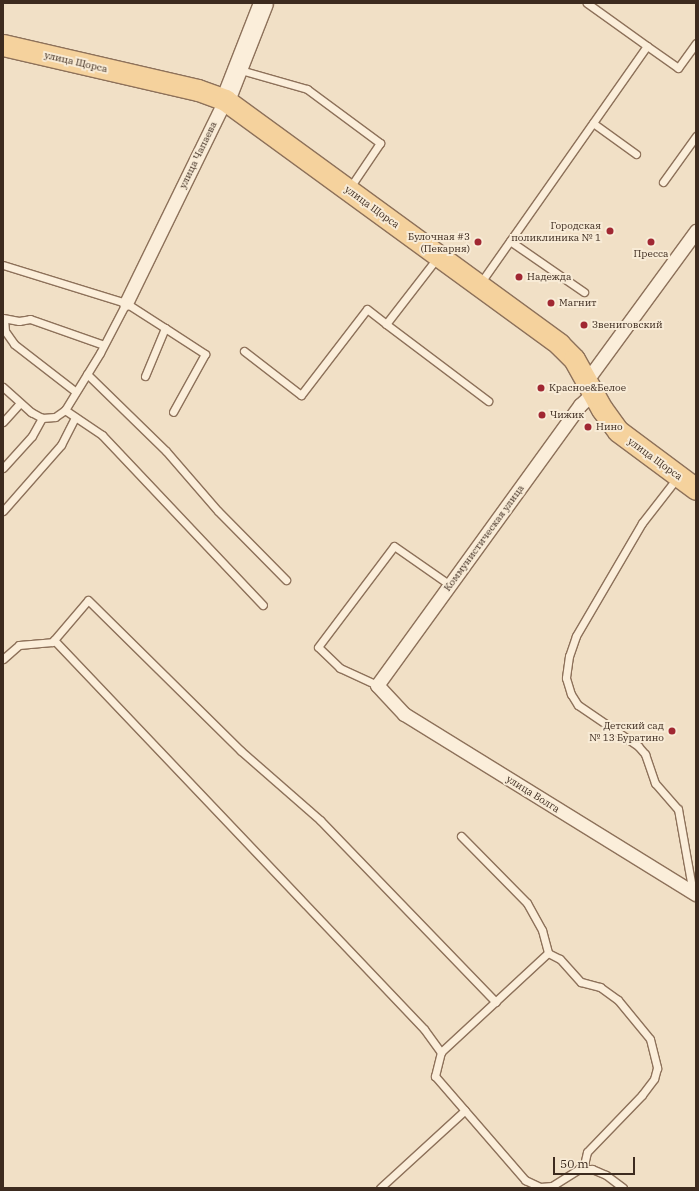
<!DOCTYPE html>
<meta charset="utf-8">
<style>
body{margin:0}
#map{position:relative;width:699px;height:1191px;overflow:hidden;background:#f1e0c6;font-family:"IBM Plex Serif",serif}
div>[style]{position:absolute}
.roads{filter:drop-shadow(1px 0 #8d715a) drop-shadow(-1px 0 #8d715a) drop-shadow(0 1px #8d715a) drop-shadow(0 -1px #8d715a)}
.lane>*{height:7px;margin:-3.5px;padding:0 3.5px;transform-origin:3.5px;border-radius:3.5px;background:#fbeeda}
.street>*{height:13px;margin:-6.5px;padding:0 6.5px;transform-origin:6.5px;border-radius:6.5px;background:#fbeeda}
.secondary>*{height:19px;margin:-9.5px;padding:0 9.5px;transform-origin:9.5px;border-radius:9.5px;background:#fbeeda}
.primary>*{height:21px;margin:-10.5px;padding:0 10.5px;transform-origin:10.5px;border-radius:10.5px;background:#f5d29d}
.dots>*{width:11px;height:11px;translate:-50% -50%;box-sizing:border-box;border:2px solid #f8ebd6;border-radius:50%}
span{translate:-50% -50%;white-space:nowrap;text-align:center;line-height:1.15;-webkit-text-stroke:4px #f8ebd6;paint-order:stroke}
.street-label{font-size:10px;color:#3d2b1f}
.poi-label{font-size:10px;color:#3d2b1f}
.right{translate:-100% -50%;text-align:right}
.left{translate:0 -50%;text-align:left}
.frame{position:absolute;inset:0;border:4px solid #3d2b1f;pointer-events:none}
.scale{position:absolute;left:553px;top:1157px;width:82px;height:18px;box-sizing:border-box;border:2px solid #3d2b1f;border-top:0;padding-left:5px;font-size:12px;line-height:14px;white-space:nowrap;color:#3d2b1f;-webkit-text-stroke:3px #f8ebd6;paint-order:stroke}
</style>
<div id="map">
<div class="roads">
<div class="lane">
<i style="left:647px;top:46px;width:38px;rotate:35deg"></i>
<i style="left:678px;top:68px;width:31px;rotate:-54deg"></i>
<i style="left:237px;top:69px;width:73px;rotate:15.9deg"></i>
<i style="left:307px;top:89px;width:91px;rotate:36.5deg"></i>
<i style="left:380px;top:143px;width:55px;rotate:124deg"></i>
<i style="left:593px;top:123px;width:53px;rotate:35.8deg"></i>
<i style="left:663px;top:182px;width:57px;rotate:-54.3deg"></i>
<i style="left:510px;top:241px;width:90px;rotate:34.6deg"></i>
<i style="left:3px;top:265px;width:129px;rotate:17.2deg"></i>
<i style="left:126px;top:303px;width:46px;rotate:32.7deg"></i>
<i style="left:165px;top:328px;width:52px;rotate:112.6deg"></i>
<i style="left:479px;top:285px;width:292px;rotate:-54.9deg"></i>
<i style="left:647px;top:46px;width:74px;rotate:-144.4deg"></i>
<i style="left:3px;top:318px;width:16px;rotate:11deg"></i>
<i style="left:19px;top:321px;width:11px;rotate:-10deg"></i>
<i style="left:30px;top:319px;width:78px;rotate:19.4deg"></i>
<i style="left:4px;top:319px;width:12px;rotate:85deg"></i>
<i style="left:5px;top:331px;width:16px;rotate:55deg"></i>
<i style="left:14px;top:344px;width:78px;rotate:37.7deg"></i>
<i style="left:386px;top:324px;width:128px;rotate:37deg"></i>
<i style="left:165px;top:328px;width:48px;rotate:33deg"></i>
<i style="left:205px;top:354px;width:66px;rotate:118.9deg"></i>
<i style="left:244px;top:351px;width:72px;rotate:37.7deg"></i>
<i style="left:301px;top:395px;width:108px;rotate:-52.5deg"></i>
<i style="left:367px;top:309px;width:24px;rotate:38deg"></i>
<i style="left:386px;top:324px;width:83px;rotate:-52.3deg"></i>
<i style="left:87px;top:374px;width:110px;rotate:44.3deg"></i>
<i style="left:166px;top:451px;width:79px;rotate:49.1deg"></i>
<i style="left:218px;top:511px;width:97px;rotate:45.4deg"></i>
<i style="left:3px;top:387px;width:38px;rotate:42deg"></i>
<i style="left:31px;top:412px;width:13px;rotate:29deg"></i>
<i style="left:42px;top:418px;width:13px;rotate:-4deg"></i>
<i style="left:55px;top:417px;width:12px;rotate:-35deg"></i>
<i style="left:65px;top:410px;width:67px;rotate:-58.4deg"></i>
<i style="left:100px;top:353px;width:56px;rotate:-62.5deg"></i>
<i style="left:65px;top:410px;width:45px;rotate:34deg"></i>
<i style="left:102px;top:435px;width:234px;rotate:46.6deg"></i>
<i style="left:3px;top:422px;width:25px;rotate:-48deg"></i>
<i style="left:3px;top:468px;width:43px;rotate:-47.8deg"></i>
<i style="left:32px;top:436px;width:21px;rotate:-61deg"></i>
<i style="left:677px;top:478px;width:57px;rotate:127.9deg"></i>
<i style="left:642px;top:523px;width:131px;rotate:120.3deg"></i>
<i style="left:576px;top:636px;width:21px;rotate:109deg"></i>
<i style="left:569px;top:656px;width:22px;rotate:98deg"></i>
<i style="left:566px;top:678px;width:17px;rotate:73deg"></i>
<i style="left:571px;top:694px;width:13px;rotate:58deg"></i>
<i style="left:578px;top:705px;width:73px;rotate:34.3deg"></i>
<i style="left:638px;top:746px;width:11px;rotate:49deg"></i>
<i style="left:645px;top:754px;width:31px;rotate:71deg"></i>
<i style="left:655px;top:783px;width:35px;rotate:49deg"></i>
<i style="left:678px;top:809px;width:85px;rotate:79.9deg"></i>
<i style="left:3px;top:511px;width:88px;rotate:-48.7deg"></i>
<i style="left:61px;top:445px;width:31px;rotate:-63deg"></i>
<i style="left:54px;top:640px;width:52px;rotate:-49.6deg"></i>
<i style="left:88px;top:600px;width:215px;rotate:44.6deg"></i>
<i style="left:241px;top:751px;width:105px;rotate:41.1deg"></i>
<i style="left:320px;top:820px;width:253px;rotate:46deg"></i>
<i style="left:3px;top:659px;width:21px;rotate:-41deg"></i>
<i style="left:19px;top:645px;width:33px;rotate:-5deg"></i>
<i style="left:52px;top:642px;width:3px;rotate:-45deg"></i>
<i style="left:54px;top:640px;width:537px;rotate:46.43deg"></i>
<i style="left:424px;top:1029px;width:29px;rotate:54deg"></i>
<i style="left:441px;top:1052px;width:25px;rotate:104deg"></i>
<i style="left:435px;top:1076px;width:138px;rotate:49.1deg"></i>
<i style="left:525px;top:1180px;width:17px;rotate:25deg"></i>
<i style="left:540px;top:1187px;width:12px;rotate:-5deg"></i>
<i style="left:552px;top:1186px;width:32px;rotate:-32deg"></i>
<i style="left:579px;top:1169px;width:13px"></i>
<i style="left:592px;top:1169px;width:15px;rotate:23deg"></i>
<i style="left:606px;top:1175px;width:21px;rotate:37deg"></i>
<i style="left:377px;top:685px;width:41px;rotate:-155.3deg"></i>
<i style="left:340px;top:668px;width:30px;rotate:-136deg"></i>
<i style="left:318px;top:647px;width:126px;rotate:-53deg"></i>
<i style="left:394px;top:546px;width:68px;rotate:34.9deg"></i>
<i style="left:461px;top:836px;width:94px;rotate:45.4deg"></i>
<i style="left:527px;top:903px;width:31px;rotate:61deg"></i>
<i style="left:542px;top:930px;width:24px;rotate:75deg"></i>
<i style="left:441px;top:1052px;width:146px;rotate:-42.8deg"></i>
<i style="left:548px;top:953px;width:13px;rotate:27deg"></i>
<i style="left:560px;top:959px;width:31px;rotate:48deg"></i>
<i style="left:581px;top:982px;width:20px;rotate:15deg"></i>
<i style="left:600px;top:987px;width:22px;rotate:36deg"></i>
<i style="left:618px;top:1000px;width:50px;rotate:50.6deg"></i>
<i style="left:650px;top:1039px;width:30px;rotate:76deg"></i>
<i style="left:657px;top:1068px;width:11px;rotate:105deg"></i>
<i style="left:654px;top:1079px;width:20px;rotate:127deg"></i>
<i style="left:642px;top:1095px;width:79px;rotate:134deg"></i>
<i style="left:587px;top:1152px;width:17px;rotate:103deg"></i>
<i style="left:380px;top:1188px;width:115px;rotate:-42.5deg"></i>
</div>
<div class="street">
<i style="left:126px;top:303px;width:226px;rotate:-64deg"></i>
<i style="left:587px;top:380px;width:185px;rotate:-53.8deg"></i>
<i style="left:593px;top:393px;width:18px;rotate:137deg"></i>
<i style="left:580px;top:405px;width:346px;rotate:125.9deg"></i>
<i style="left:377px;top:685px;width:40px;rotate:47deg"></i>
<i style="left:404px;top:714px;width:343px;rotate:31.7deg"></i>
</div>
<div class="secondary">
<i style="left:225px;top:100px;width:104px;rotate:-68.6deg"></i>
</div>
<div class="primary">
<i style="left:3px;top:45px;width:200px;rotate:13deg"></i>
<i style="left:198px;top:90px;width:29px;rotate:20deg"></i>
<i style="left:225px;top:100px;width:414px;rotate:36.1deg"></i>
<i style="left:559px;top:344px;width:21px;rotate:45deg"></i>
<i style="left:574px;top:359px;width:57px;rotate:60.8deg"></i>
<i style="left:602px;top:409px;width:27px;rotate:54deg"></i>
<i style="left:618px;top:431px;width:97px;rotate:36.6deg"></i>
</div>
</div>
<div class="dots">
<i style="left:610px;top:231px;background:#a02732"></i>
<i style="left:478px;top:242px;background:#a02732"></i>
<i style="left:651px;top:242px;background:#a02732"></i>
<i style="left:519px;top:277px;background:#a02732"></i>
<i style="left:551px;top:303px;background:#a02732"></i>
<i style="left:584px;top:325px;background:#a02732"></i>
<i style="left:541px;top:388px;background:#a02732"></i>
<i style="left:542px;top:415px;background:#a02732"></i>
<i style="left:588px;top:427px;background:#a02732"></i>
<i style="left:672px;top:731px;background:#a02732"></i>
</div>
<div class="street-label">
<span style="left:76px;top:62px;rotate:13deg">улица Щорса</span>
<span style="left:198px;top:155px;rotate:-64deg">улица Чапаева</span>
<span style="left:372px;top:207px;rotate:36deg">улица Щорса</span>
<span style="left:655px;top:459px;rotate:36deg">улица Щорса</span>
<span style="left:484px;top:538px;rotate:-54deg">Коммунистическая улица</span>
<span style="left:533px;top:794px;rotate:32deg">улица Волга</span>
</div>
<div class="poi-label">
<span class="right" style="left:601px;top:231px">Городская<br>поликлиника № 1</span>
<span class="right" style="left:470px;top:242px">Булочная #3<br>(Пекарня)</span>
<span style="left:651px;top:254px">Пресса</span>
<span class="left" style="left:527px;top:277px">Надежда</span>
<span class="left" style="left:559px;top:303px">Магнит</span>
<span class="left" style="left:592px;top:325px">Звениговский</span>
<span class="left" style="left:549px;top:388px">Красное&amp;Белое</span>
<span class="left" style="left:550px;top:415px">Чижик</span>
<span class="left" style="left:596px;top:427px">Нино</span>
<span class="right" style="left:664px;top:731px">Детский сад<br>№ 13 Буратино</span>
</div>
<div class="frame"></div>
<div class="scale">50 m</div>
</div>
